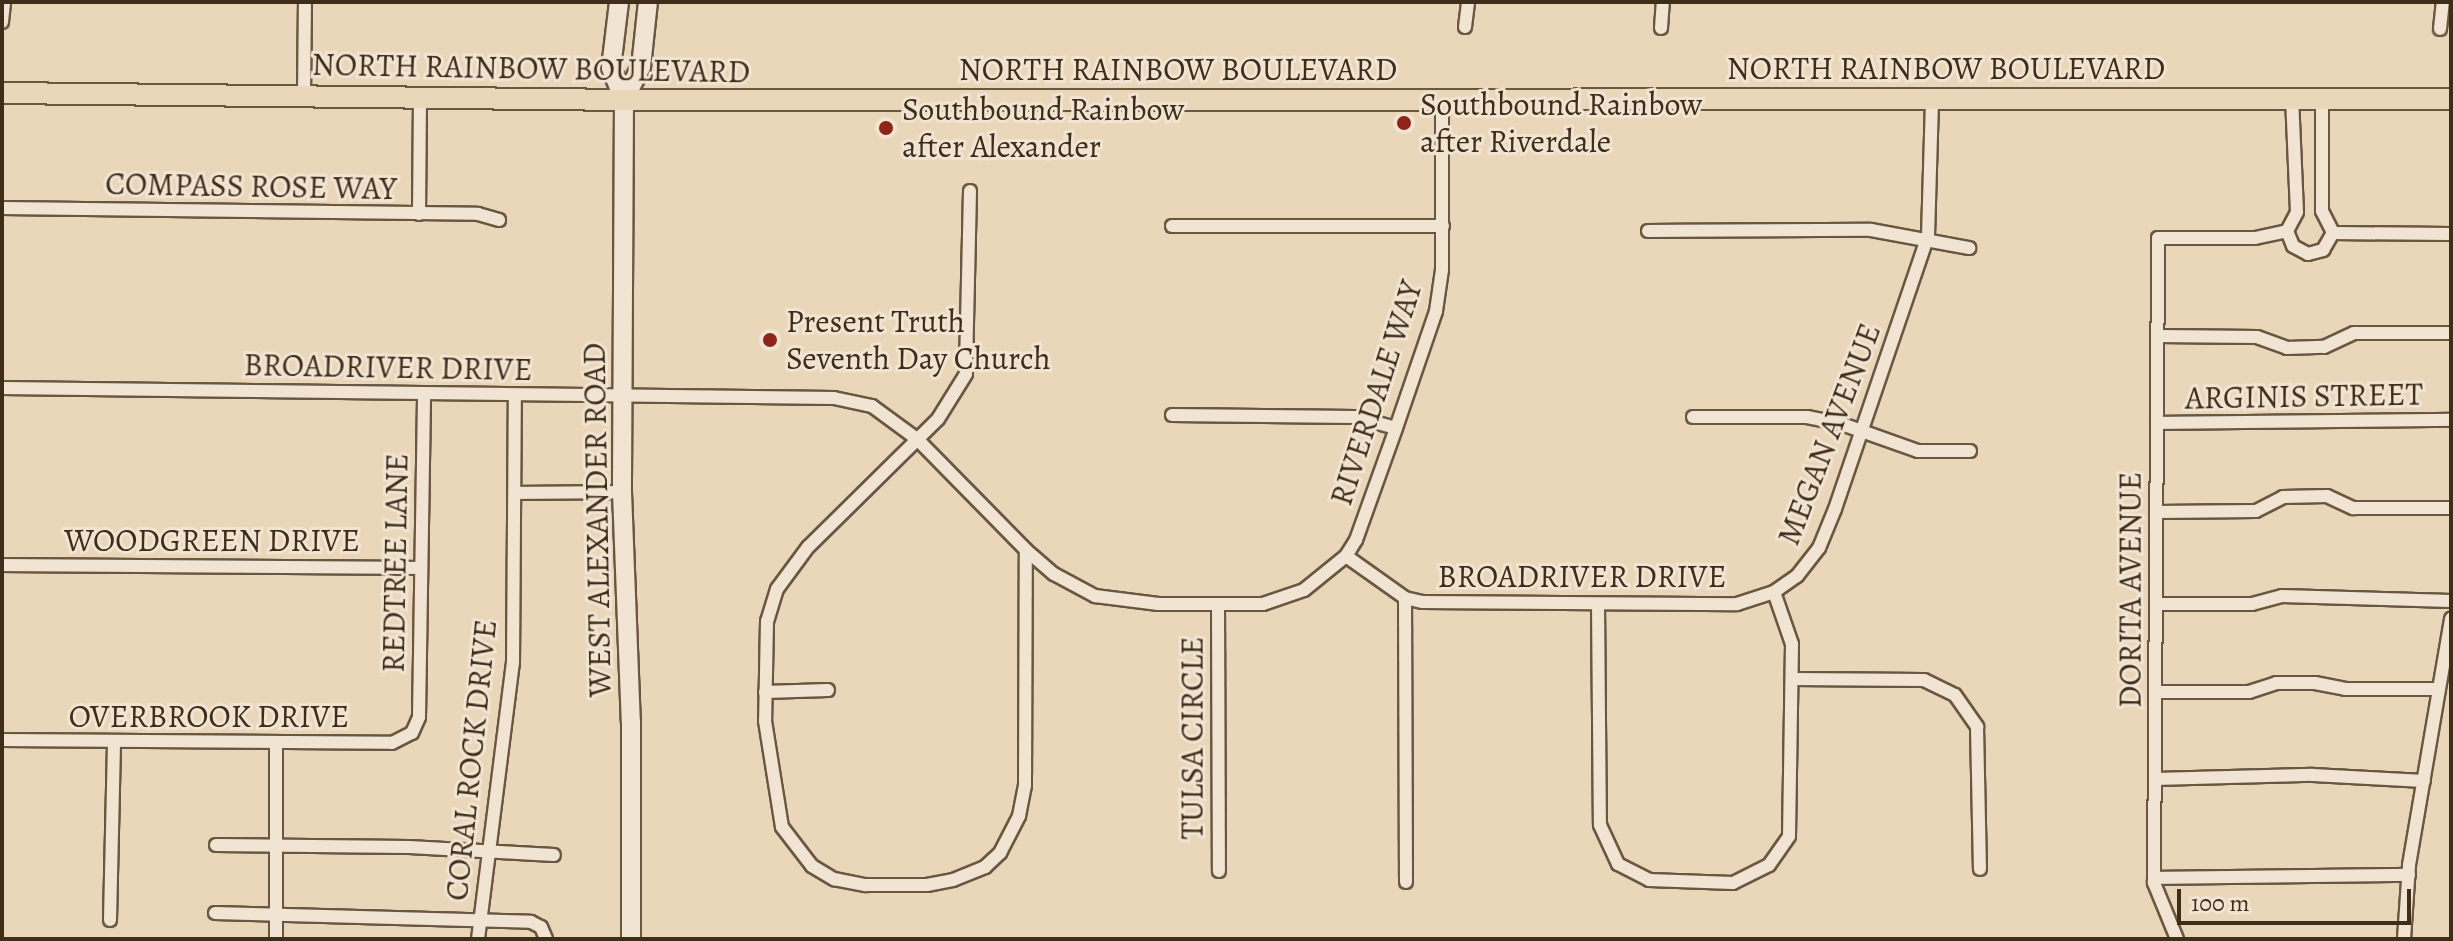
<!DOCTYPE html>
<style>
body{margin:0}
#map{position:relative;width:2453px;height:941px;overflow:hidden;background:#ead6b9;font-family:Alegreya,serif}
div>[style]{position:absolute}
.roads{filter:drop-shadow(2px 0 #6a5742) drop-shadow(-2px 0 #6a5742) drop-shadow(0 2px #6a5742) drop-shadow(0 -2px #6a5742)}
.minor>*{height:12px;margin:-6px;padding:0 6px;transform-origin:6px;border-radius:6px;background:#f1e4d2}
.secondary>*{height:18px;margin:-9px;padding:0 9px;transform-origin:9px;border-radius:9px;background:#f1e4d2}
.primary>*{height:20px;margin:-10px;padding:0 10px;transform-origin:10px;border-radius:10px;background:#ead6b9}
.dots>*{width:22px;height:22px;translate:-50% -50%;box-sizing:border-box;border:4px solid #f1e4d2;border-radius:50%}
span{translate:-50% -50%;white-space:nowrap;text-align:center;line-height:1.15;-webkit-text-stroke:6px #f1e4d2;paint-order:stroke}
.street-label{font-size:32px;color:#3f2d1a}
.poi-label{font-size:32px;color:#3f2d1a}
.left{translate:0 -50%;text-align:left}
.frame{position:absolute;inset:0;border:4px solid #3f2d1a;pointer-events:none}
.scale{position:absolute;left:2177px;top:889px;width:234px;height:36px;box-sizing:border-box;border:4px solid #3f2d1a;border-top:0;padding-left:10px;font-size:24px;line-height:28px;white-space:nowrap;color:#3f2d1a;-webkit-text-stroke:6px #f1e4d2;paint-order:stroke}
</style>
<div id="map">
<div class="roads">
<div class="minor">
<i style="left:2px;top:22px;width:20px;rotate:-84deg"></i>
<i style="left:1465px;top:27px;width:25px;rotate:-83deg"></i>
<i style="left:1661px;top:28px;width:26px;rotate:-86deg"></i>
<i style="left:2440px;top:29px;width:27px;rotate:-84deg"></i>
<i style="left:304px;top:95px;width:93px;rotate:-89.4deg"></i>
<i style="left:2322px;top:98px;width:113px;rotate:90deg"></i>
<i style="left:2322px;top:211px;width:25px;rotate:63deg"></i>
<i style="left:970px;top:191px;width:183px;rotate:91.3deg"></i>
<i style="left:966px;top:374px;width:53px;rotate:121.9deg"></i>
<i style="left:938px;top:419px;width:182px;rotate:135.4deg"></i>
<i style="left:808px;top:547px;width:52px;rotate:126.4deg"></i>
<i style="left:777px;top:589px;width:34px;rotate:107deg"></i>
<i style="left:767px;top:621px;width:100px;rotate:91.1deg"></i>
<i style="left:765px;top:721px;width:107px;rotate:80.9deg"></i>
<i style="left:782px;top:827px;width:49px;rotate:52.4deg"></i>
<i style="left:812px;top:866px;width:26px;rotate:31deg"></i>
<i style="left:834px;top:879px;width:33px;rotate:11deg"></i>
<i style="left:866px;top:885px;width:61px"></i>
<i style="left:927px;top:885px;width:26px;rotate:-11deg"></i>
<i style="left:953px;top:880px;width:35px;rotate:-22deg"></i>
<i style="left:985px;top:867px;width:21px;rotate:-43deg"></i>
<i style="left:1000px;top:853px;width:42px;rotate:-62.8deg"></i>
<i style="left:1019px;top:816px;width:31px;rotate:-79deg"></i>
<i style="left:1025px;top:786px;width:236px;rotate:-89.8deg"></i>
<i style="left:2px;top:208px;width:476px;rotate:0.7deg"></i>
<i style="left:478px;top:214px;width:22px;rotate:16deg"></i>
<i style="left:419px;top:214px;width:118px;rotate:-89.5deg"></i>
<i style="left:1172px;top:226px;width:271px"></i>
<i style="left:1648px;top:231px;width:223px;rotate:-0.3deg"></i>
<i style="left:1871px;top:230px;width:100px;rotate:10.4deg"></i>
<i style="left:2287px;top:231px;width:21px;rotate:-62deg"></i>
<i style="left:2297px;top:212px;width:114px;rotate:-92.5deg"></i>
<i style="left:2287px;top:231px;width:16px;rotate:68deg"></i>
<i style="left:2293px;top:246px;width:17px;rotate:28deg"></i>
<i style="left:2308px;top:254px;width:16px;rotate:-15deg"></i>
<i style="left:2323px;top:250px;width:20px;rotate:-60deg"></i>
<i style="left:2333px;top:233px;width:118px;rotate:0.5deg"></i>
<i style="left:2158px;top:336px;width:99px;rotate:0.6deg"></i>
<i style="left:2257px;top:337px;width:32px;rotate:20deg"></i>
<i style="left:2287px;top:348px;width:37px;rotate:-2deg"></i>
<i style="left:2324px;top:347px;width:33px;rotate:-25deg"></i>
<i style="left:2354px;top:333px;width:97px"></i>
<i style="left:2px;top:388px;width:832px;rotate:0.69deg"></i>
<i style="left:834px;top:398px;width:39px;rotate:12deg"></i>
<i style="left:872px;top:406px;width:56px;rotate:36.3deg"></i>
<i style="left:917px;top:439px;width:156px;rotate:45.5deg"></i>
<i style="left:1026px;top:550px;width:37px;rotate:41deg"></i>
<i style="left:1054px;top:574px;width:47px;rotate:28.2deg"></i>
<i style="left:1095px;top:596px;width:64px;rotate:7.2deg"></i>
<i style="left:1158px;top:604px;width:105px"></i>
<i style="left:1263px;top:604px;width:43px;rotate:-18.9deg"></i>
<i style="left:1304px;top:590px;width:54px;rotate:-39deg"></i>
<i style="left:1346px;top:556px;width:19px;rotate:-58deg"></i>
<i style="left:1356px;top:540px;width:119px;rotate:-70.3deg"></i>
<i style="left:1396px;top:428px;width:124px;rotate:-71.1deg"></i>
<i style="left:1436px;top:311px;width:41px;rotate:-81.7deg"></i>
<i style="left:1442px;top:270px;width:171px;rotate:-90deg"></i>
<i style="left:1172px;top:415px;width:183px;rotate:0.6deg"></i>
<i style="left:1355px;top:417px;width:42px;rotate:15deg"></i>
<i style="left:1693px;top:417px;width:114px"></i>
<i style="left:1807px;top:417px;width:33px;rotate:11deg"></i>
<i style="left:1839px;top:423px;width:84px;rotate:19.5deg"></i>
<i style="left:1918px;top:451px;width:52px"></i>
<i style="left:2157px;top:423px;width:294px;rotate:-0.6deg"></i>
<i style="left:515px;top:493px;width:107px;rotate:-0.5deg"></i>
<i style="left:2157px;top:512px;width:99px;rotate:-0.6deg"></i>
<i style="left:2256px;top:511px;width:30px;rotate:-27deg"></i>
<i style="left:2283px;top:497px;width:44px;rotate:-1.3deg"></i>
<i style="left:2327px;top:496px;width:29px;rotate:25deg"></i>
<i style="left:2353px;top:508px;width:98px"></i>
<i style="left:1346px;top:556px;width:72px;rotate:35.4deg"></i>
<i style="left:1405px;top:598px;width:18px;rotate:13deg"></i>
<i style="left:1423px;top:602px;width:314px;rotate:0.4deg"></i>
<i style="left:1737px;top:604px;width:39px;rotate:-18deg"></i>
<i style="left:1774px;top:592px;width:28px;rotate:-35deg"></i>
<i style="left:1797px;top:576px;width:36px;rotate:-52deg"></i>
<i style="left:1819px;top:548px;width:42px;rotate:-67.7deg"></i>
<i style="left:1835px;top:509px;width:288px;rotate:-71.2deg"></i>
<i style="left:1928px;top:236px;width:138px;rotate:-88.3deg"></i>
<i style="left:2px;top:565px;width:419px;rotate:0.4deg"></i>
<i style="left:1405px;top:598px;width:284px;rotate:89.8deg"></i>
<i style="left:1598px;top:604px;width:221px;rotate:89.5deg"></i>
<i style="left:1600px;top:825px;width:43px;rotate:65.2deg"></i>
<i style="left:1618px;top:864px;width:35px;rotate:27deg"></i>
<i style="left:1649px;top:880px;width:84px;rotate:2deg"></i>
<i style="left:1733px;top:883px;width:40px;rotate:-26.6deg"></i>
<i style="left:1769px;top:865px;width:35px;rotate:-55deg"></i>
<i style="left:1789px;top:836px;width:192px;rotate:-89.1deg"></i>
<i style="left:1792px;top:644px;width:55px;rotate:-109.1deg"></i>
<i style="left:2156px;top:604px;width:96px"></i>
<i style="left:2252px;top:604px;width:31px;rotate:-15deg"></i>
<i style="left:2282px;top:596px;width:169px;rotate:1.7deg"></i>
<i style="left:1218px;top:605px;width:266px;rotate:89.8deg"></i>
<i style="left:1793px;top:679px;width:131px;rotate:0.4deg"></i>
<i style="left:1924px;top:680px;width:34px;rotate:26deg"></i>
<i style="left:1955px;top:695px;width:39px;rotate:55deg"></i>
<i style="left:1977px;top:727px;width:142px;rotate:88.8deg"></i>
<i style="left:765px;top:692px;width:63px;rotate:-1.8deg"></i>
<i style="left:2155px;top:692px;width:94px"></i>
<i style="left:2249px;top:692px;width:28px;rotate:-18deg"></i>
<i style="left:2276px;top:683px;width:39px"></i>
<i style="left:2315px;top:683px;width:31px;rotate:11deg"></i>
<i style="left:2345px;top:689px;width:94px"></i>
<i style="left:2px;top:740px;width:390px;rotate:0.4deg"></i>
<i style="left:392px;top:743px;width:22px;rotate:-27deg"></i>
<i style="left:412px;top:733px;width:17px;rotate:-66deg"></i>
<i style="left:419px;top:717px;width:324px;rotate:-89.1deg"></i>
<i style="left:2155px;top:779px;width:158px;rotate:-1.5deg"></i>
<i style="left:2313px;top:775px;width:111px;rotate:3.1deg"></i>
<i style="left:216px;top:845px;width:193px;rotate:0.6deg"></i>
<i style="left:409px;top:847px;width:145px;rotate:3.2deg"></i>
<i style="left:2154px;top:878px;width:255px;rotate:-0.7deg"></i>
<i style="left:215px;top:913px;width:316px;rotate:1.6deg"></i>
<i style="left:531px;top:922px;width:11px;rotate:27deg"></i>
<i style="left:541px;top:927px;width:13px;rotate:67deg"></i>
<i style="left:110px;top:920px;width:179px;rotate:-88.7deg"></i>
<i style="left:276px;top:939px;width:197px;rotate:-90deg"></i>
<i style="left:478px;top:939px;width:278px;rotate:-82.8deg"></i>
<i style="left:513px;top:663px;width:268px;rotate:-89.6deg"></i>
<i style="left:2177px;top:939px;width:61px;rotate:-112.3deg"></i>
<i style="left:2154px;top:883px;width:645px;rotate:-89.64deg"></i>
<i style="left:2158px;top:238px;width:97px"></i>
<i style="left:2255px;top:238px;width:33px;rotate:-12deg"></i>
<i style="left:2404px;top:939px;width:74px;rotate:-86.1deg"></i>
<i style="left:2409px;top:865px;width:250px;rotate:-80.3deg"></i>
</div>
<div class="secondary">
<i style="left:619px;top:2px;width:66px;rotate:96.9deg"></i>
<i style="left:611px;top:68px;width:35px;rotate:68deg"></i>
<i style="left:624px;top:100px;width:392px;rotate:90.3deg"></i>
<i style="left:622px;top:492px;width:230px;rotate:87.8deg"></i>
<i style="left:631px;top:722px;width:217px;rotate:90deg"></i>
<i style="left:624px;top:100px;width:37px;rotate:-63deg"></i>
<i style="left:641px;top:67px;width:65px;rotate:-83.9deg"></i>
</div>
<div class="primary">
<i style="left:2px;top:93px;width:622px;rotate:0.64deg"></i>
<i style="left:624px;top:100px;width:1827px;rotate:-0.03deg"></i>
</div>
</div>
<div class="dots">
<i style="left:1404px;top:123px;background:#8f2418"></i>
<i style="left:886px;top:128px;background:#8f2418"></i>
<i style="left:770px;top:340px;background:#8f2418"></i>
</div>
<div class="street-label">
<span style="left:531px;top:68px;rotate:1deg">NORTH RAINBOW BOULEVARD</span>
<span style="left:1946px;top:68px">NORTH RAINBOW BOULEVARD</span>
<span style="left:1178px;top:69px">NORTH RAINBOW BOULEVARD</span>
<span style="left:251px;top:186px;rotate:1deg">COMPASS ROSE WAY</span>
<span style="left:388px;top:367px;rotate:1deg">BROADRIVER DRIVE</span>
<span style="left:1376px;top:393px;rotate:-72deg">RIVERDALE WAY</span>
<span style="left:2304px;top:396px;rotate:-1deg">ARGINIS STREET</span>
<span style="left:1829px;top:434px;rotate:-69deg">MEGAN AVENUE</span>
<span style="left:597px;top:520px;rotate:-91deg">WEST ALEXANDER ROAD</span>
<span style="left:212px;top:540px">WOODGREEN DRIVE</span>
<span style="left:395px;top:563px;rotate:-89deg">REDTREE LANE</span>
<span style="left:1582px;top:576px">BROADRIVER DRIVE</span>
<span style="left:2130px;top:590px;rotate:-90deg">DORITA AVENUE</span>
<span style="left:209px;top:716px">OVERBROOK DRIVE</span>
<span style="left:1192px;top:738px;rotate:-90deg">TULSA CIRCLE</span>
<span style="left:471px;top:760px;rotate:-84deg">CORAL ROCK DRIVE</span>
</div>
<div class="poi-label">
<span class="left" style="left:1420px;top:123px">Southbound Rainbow<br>after Riverdale</span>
<span class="left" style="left:902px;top:128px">Southbound Rainbow<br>after Alexander</span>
<span class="left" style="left:786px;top:340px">Present Truth<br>Seventh Day Church</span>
</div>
<div class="frame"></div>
<div class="scale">100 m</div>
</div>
